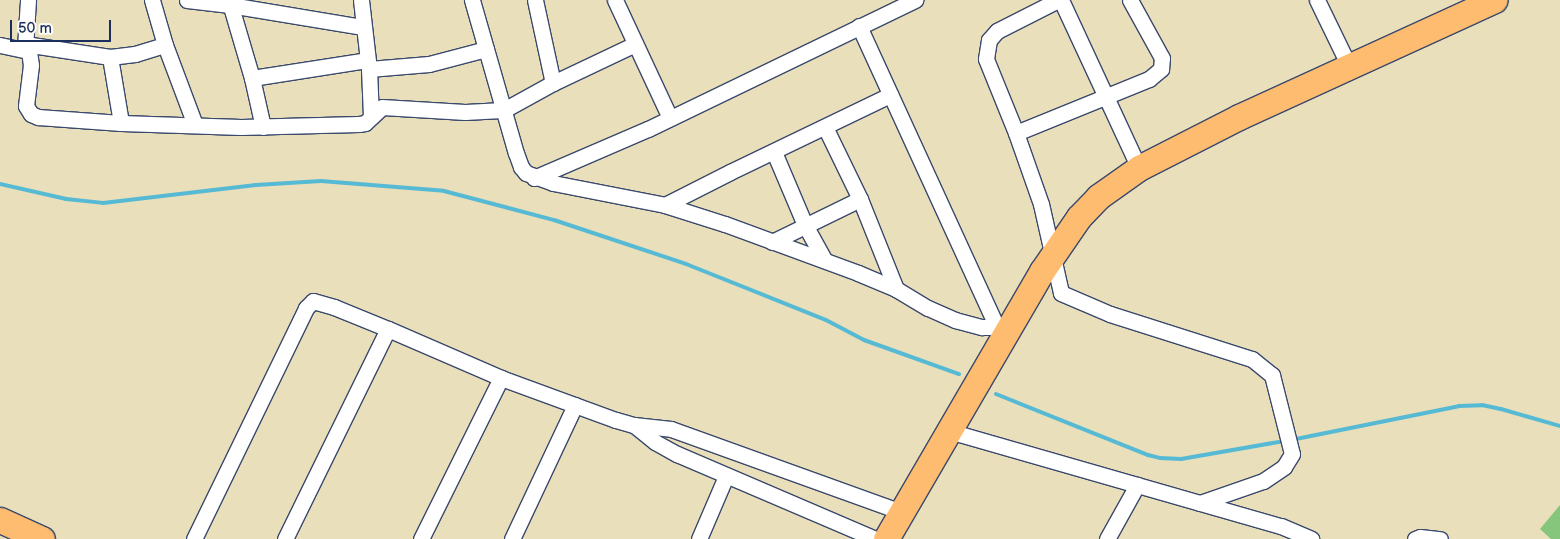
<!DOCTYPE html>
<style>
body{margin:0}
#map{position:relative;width:1560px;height:539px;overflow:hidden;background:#e9dfba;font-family:"Balsamiq Sans",sans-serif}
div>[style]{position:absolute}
.green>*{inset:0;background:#86c57c}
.stream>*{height:4px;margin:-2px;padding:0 2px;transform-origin:2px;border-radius:2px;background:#57bad5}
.roads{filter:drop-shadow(1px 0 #3a496c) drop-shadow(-1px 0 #3a496c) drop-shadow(0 1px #3a496c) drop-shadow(0 -1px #3a496c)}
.minor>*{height:15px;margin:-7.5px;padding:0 7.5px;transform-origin:7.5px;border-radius:7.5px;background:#fff}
.primary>*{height:25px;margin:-12.5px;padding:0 12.5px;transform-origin:12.5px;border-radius:12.5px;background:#febc70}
span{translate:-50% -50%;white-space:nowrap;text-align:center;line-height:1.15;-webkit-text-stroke:4.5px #fdfcf7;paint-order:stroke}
.scale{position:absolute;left:10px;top:20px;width:101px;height:22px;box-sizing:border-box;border:2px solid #1b2f5e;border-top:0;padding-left:6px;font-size:15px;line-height:18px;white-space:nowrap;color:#1b2f5e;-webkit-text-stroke:4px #fdfcf7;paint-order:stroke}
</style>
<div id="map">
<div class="green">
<i style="clip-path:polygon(1560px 505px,1560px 539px,1551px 539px,1540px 529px)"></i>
</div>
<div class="stream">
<i style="left:0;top:184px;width:68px;rotate:12.8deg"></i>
<i style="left:66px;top:199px;width:37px;rotate:6deg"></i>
<i style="left:103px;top:203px;width:154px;rotate:-6.7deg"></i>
<i style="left:256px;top:185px;width:65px;rotate:-3.5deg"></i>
<i style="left:321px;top:181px;width:123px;rotate:4.6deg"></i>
<i style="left:444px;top:191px;width:114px;rotate:14.8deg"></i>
<i style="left:554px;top:220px;width:139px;rotate:18.4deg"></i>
<i style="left:686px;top:264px;width:151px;rotate:21.8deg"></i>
<i style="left:826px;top:320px;width:43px;rotate:27.8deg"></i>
<i style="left:864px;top:340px;width:101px;rotate:19.7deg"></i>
<i style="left:996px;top:394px;width:164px;rotate:21.9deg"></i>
<i style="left:1148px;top:455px;width:12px;rotate:14deg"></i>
<i style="left:1160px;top:458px;width:21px;rotate:3deg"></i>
<i style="left:1181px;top:459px;width:105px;rotate:-9.9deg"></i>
<i style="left:1291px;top:440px;width:171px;rotate:-11.4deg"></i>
<i style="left:1459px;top:406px;width:23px;rotate:-2deg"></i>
<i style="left:1482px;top:405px;width:19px;rotate:12deg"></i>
<i style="left:1501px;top:409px;width:61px;rotate:16.1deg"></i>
</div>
<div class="roads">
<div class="minor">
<i style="left:152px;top:0;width:47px;rotate:73.9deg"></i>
<i style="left:165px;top:45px;width:85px;rotate:69.4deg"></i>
<i style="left:187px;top:0;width:43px;rotate:6.6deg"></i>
<i style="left:230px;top:5px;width:135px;rotate:9.4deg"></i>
<i style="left:229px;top:0;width:81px;rotate:73.6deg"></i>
<i style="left:361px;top:0;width:69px;rotate:83.4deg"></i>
<i style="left:369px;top:69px;width:60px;rotate:-4.8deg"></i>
<i style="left:429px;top:64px;width:59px;rotate:-14.7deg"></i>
<i style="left:472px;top:0;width:159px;rotate:74deg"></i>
<i style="left:516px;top:153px;width:15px;rotate:70deg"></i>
<i style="left:521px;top:167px;width:8px;rotate:50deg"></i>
<i style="left:526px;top:173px;width:29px;rotate:20deg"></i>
<i style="left:553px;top:183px;width:114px;rotate:11.1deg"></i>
<i style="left:665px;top:205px;width:63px;rotate:17.6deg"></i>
<i style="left:725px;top:224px;width:142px;rotate:20.2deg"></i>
<i style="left:858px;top:273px;width:41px;rotate:22.8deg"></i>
<i style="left:896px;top:289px;width:37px;rotate:31deg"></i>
<i style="left:928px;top:308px;width:30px;rotate:24deg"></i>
<i style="left:955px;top:320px;width:28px;rotate:15deg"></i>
<i style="left:982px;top:327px;width:14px"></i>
<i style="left:535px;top:0;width:85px;rotate:77.8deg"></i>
<i style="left:615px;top:0;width:130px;rotate:65deg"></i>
<i style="left:1058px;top:0;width:68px;rotate:153.1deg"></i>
<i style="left:997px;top:31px;width:12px;rotate:132deg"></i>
<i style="left:989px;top:40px;width:19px;rotate:99deg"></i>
<i style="left:986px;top:59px;width:80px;rotate:67.9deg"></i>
<i style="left:1016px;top:133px;width:75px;rotate:70.6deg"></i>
<i style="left:1041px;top:204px;width:91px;rotate:77.3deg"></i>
<i style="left:1061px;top:293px;width:53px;rotate:23.2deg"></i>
<i style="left:1110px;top:314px;width:149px;rotate:17.6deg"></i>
<i style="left:1252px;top:359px;width:26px;rotate:39deg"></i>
<i style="left:1272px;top:375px;width:81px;rotate:75.8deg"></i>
<i style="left:1292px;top:454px;width:15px;rotate:122deg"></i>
<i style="left:1284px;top:467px;width:25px;rotate:146deg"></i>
<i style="left:1263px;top:481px;width:67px;rotate:160.8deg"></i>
<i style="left:1061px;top:0;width:185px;rotate:65.1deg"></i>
<i style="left:1317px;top:0;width:73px;rotate:64.1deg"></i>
<i style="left:859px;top:26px;width:339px;rotate:65.4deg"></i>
<i style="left:25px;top:44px;width:86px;rotate:8.7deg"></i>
<i style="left:110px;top:57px;width:25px;rotate:-7deg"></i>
<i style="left:135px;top:54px;width:31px;rotate:-17deg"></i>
<i style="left:0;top:45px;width:30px;rotate:12deg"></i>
<i style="left:29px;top:51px;width:14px;rotate:82deg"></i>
<i style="left:31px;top:65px;width:41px;rotate:97deg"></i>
<i style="left:26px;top:106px;width:9px;rotate:58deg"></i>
<i style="left:31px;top:114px;width:8px;rotate:23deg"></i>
<i style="left:38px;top:117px;width:83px;rotate:4.1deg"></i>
<i style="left:121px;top:123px;width:120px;rotate:1.9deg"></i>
<i style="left:241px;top:127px;width:118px;rotate:-1.5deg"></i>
<i style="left:359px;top:124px;width:6px;rotate:-9deg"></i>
<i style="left:365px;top:123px;width:23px;rotate:-43deg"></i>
<i style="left:382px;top:107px;width:83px;rotate:3.4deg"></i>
<i style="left:465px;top:112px;width:39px;rotate:-3deg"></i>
<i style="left:504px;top:110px;width:56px;rotate:-28.9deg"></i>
<i style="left:553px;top:83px;width:91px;rotate:-25.4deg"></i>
<i style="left:25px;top:48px;width:48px;rotate:-86.4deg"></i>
<i style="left:110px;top:57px;width:67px;rotate:80.5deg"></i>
<i style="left:369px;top:69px;width:48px;rotate:87.6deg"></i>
<i style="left:263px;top:127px;width:50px;rotate:-102.7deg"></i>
<i style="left:252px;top:78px;width:116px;rotate:-8.9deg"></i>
<i style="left:1016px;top:133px;width:144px;rotate:-22.1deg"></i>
<i style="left:1149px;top:79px;width:16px;rotate:-40deg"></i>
<i style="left:1161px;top:69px;width:11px;rotate:-85deg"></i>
<i style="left:1162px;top:58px;width:66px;rotate:-118.9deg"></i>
<i style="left:774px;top:152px;width:79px;rotate:67deg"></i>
<i style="left:805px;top:225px;width:38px;rotate:61deg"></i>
<i style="left:534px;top:178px;width:124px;rotate:-23.3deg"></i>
<i style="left:648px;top:129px;width:297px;rotate:-25.8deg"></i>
<i style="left:860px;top:199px;width:97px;rotate:68.2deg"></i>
<i style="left:665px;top:205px;width:73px;rotate:-26.9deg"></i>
<i style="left:730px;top:172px;width:178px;rotate:-25.7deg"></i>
<i style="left:772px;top:242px;width:98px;rotate:-26deg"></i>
<i style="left:860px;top:199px;width:80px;rotate:-115.9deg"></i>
<i style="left:634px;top:425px;width:27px;rotate:39deg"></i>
<i style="left:655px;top:442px;width:25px;rotate:29deg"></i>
<i style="left:677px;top:454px;width:215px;rotate:23.2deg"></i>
<i style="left:949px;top:431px;width:345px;rotate:16deg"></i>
<i style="left:1281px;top:526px;width:33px;rotate:23deg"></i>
<i style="left:194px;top:539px;width:257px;rotate:-64.1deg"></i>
<i style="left:306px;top:308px;width:10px;rotate:-45deg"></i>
<i style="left:313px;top:301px;width:22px;rotate:16deg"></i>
<i style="left:334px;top:307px;width:58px;rotate:22.2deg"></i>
<i style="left:388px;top:329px;width:123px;rotate:23.4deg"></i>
<i style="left:501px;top:378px;width:122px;rotate:20.1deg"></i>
<i style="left:616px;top:420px;width:19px;rotate:16deg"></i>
<i style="left:634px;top:425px;width:37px;rotate:6deg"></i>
<i style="left:671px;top:429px;width:245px;rotate:19.8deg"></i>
<i style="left:285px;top:539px;width:234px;rotate:-63.9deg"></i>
<i style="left:421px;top:539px;width:180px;rotate:-63.6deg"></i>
<i style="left:512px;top:539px;width:148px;rotate:-64.8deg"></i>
<i style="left:699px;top:539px;width:69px;rotate:-66.8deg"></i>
<i style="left:1107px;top:539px;width:62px;rotate:-60.9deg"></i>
<i style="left:1415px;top:539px;width:5px;rotate:-22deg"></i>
<i style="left:1420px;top:537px;width:20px;rotate:6deg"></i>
</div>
<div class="primary">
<i style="left:0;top:520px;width:46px;rotate:24.3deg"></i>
<i style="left:886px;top:539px;width:310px;rotate:-59.8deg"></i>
<i style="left:1042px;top:271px;width:65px;rotate:-55.6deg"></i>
<i style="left:1079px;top:217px;width:28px;rotate:-46deg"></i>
<i style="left:1098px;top:197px;width:50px;rotate:-35.3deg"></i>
<i style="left:1139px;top:168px;width:112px;rotate:-27deg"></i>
<i style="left:1239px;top:117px;width:281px;rotate:-24.6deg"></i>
</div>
</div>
<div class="scale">50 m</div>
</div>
